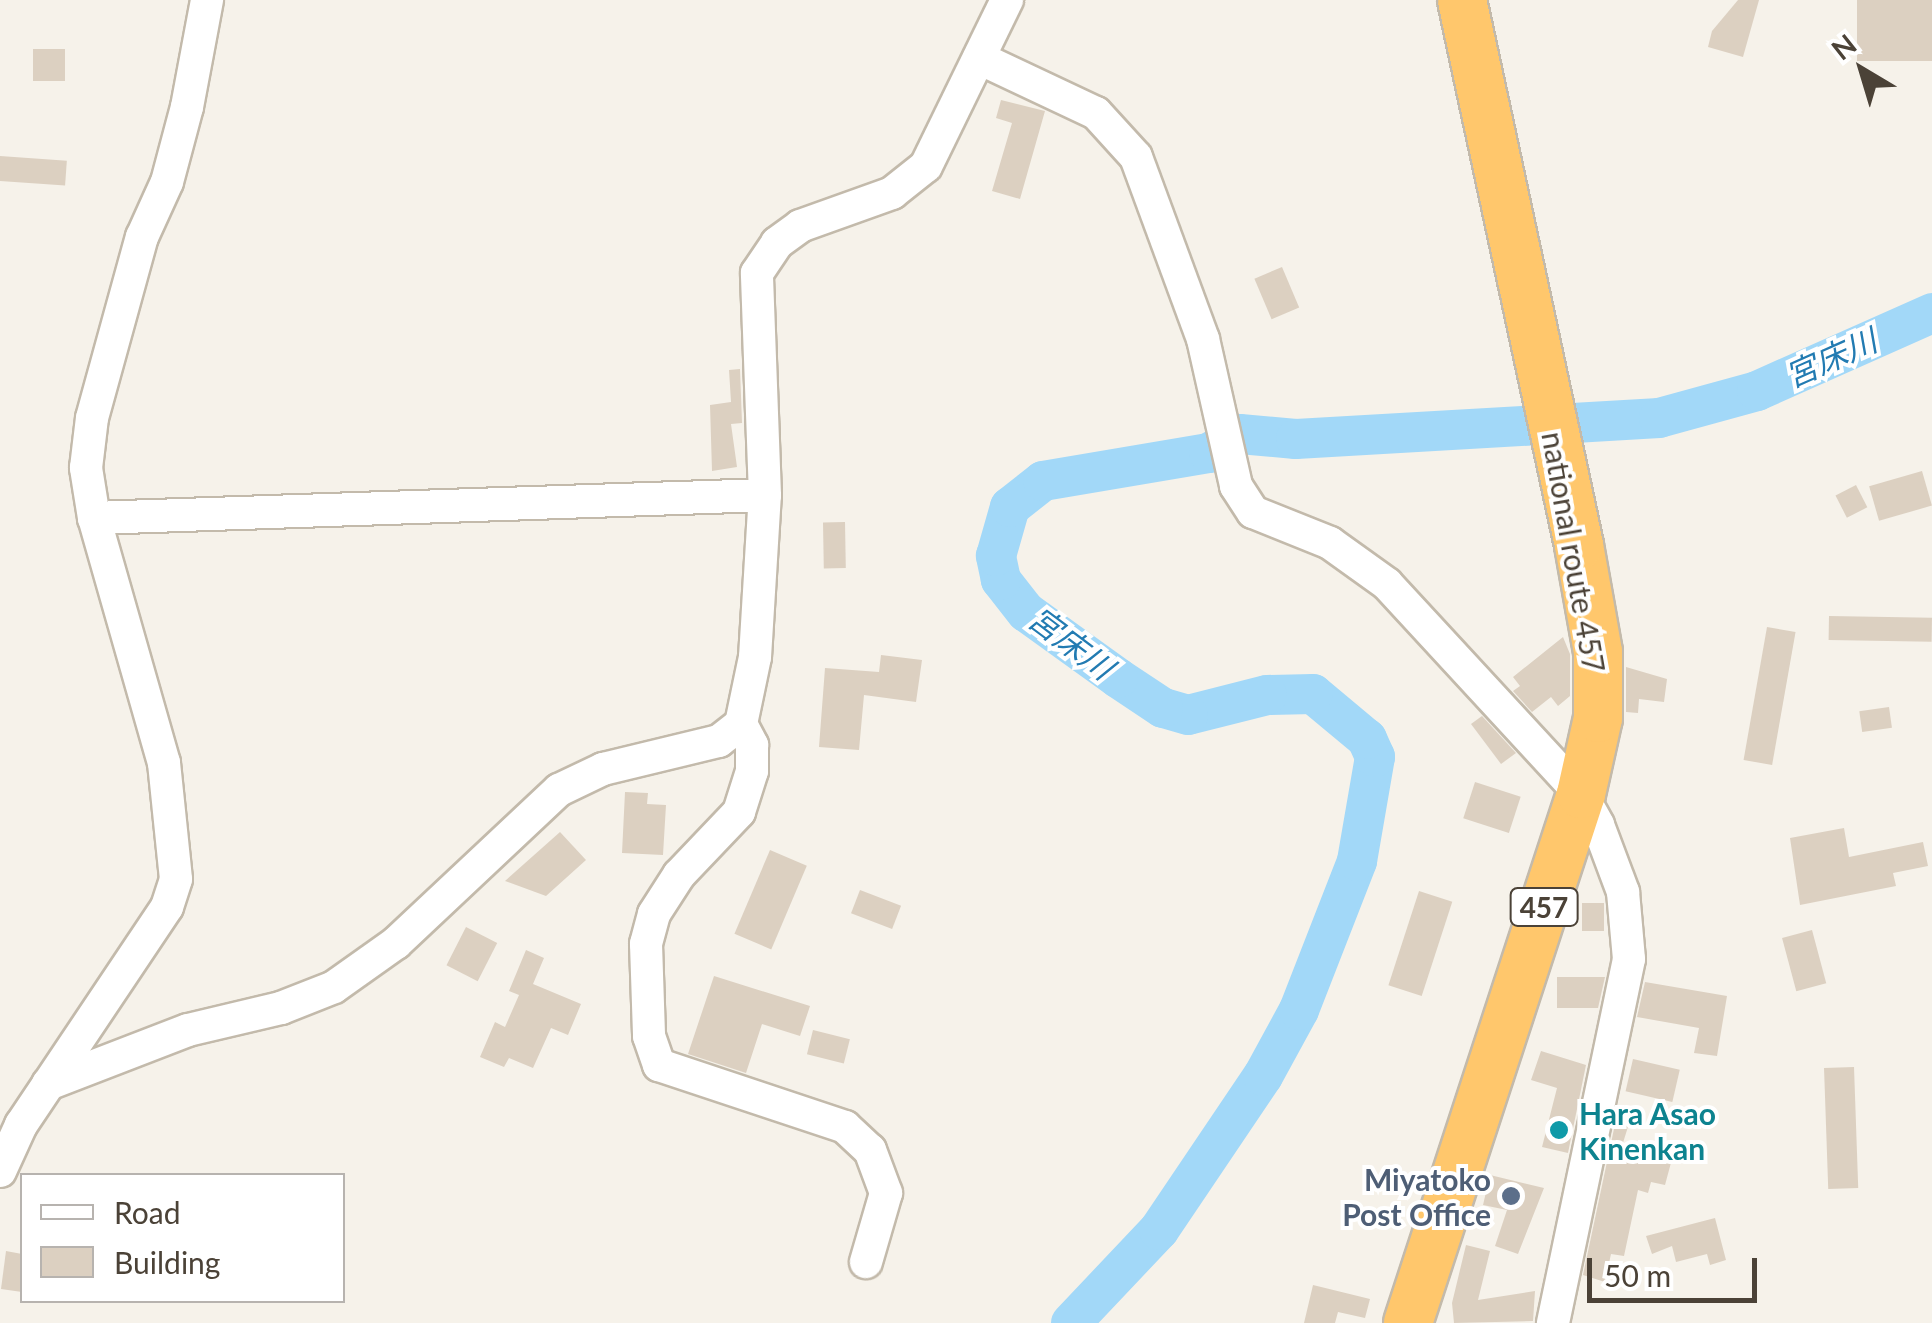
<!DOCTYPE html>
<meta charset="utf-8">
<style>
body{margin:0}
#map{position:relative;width:1932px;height:1323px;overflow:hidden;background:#f6f2ea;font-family:Lato,"Noto Sans JP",sans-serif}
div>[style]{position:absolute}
.river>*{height:40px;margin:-20px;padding:0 20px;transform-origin:20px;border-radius:20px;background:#a2d8f8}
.building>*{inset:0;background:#dcd0c1;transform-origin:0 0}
.roads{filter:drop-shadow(2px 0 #c3baab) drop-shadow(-2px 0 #c3baab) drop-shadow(0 2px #c3baab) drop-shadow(0 -2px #c3baab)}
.minor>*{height:32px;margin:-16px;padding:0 16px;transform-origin:16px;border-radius:16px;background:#fff}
.highway>*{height:48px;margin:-24px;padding:0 24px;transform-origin:24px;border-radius:24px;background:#ffc76c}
.dots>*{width:28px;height:28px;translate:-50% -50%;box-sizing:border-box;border:5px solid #fff;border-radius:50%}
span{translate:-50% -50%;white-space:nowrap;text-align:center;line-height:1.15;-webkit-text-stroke:8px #fff;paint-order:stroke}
.shield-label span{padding:2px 8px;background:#fff;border:2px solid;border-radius:8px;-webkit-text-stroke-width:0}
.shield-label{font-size:28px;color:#4b4237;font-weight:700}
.street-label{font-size:30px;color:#4b4237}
.culture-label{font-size:30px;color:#0d838f;font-weight:700}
.left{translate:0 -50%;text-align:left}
.service-label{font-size:30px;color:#4e5e75;font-weight:700}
.right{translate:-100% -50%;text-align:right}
.water-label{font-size:32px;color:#227bb2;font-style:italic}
.legend{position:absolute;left:20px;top:1173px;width:325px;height:130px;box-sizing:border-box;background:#fff;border:2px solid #b7b3af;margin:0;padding:12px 18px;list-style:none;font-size:30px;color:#4b4237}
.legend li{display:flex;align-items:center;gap:20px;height:50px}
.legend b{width:50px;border:2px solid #b7b3af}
.north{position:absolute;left:1812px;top:20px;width:100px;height:100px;-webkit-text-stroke:8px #fff;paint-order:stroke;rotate:322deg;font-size:28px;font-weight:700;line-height:40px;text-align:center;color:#4b4237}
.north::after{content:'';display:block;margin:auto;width:35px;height:45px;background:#4b4237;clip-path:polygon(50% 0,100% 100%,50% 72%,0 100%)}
.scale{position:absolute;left:1587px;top:1258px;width:170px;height:45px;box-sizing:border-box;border:5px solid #4b4237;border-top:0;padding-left:12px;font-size:30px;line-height:35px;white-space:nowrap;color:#4b4237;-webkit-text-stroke:8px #fff;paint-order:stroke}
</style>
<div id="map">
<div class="river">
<i style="left:1071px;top:1323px;width:128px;rotate:-46.6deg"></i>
<i style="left:1159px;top:1230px;width:186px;rotate:-56deg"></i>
<i style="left:1263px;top:1076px;width:75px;rotate:-61.4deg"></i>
<i style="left:1299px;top:1010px;width:160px;rotate:-68.7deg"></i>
<i style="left:1357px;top:861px;width:106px;rotate:-80.2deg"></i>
<i style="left:1375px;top:757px;width:20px;rotate:-114deg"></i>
<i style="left:1367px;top:739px;width:70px;rotate:-140.2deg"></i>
<i style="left:1313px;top:694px;width:46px;rotate:178.8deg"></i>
<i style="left:1267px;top:695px;width:81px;rotate:165.8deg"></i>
<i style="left:1188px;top:715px;width:26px;rotate:-164deg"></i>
<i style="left:1163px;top:708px;width:54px;rotate:-146.3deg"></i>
<i style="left:1118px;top:678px;width:113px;rotate:-144.3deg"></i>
<i style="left:1026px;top:612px;width:41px;rotate:-128deg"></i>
<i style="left:1001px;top:580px;width:25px;rotate:-102deg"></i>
<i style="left:996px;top:556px;width:51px;rotate:-74.1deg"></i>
<i style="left:1010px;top:507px;width:42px;rotate:-38.2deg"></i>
<i style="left:1043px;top:481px;width:168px;rotate:-9.6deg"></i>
<i style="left:1209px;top:453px;width:36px;rotate:-32deg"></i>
<i style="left:1240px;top:434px;width:56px;rotate:5.1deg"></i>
<i style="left:1296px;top:439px;width:364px;rotate:-3.3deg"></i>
<i style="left:1659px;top:418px;width:102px;rotate:-15.4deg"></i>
<i style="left:1757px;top:391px;width:192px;rotate:-24deg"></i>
</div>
<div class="building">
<i style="clip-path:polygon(1738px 0,1759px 0,1743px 57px,1708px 47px,1712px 31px)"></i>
<i style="left:1857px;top:0;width:75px;height:61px"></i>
<i style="left:33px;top:49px;width:32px;height:32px"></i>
<i style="clip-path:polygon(1001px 100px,1045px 111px,1020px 199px,992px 191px,1012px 123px,996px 118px)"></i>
<i style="left:0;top:156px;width:67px;height:25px;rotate:4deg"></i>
<i style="left:1282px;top:267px;width:44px;height:30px;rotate:67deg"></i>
<i style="clip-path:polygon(740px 369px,742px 423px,731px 424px,737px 467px,712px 471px,710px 405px,731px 402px,729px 370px)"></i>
<i style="left:1922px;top:471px;width:36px;height:55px;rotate:74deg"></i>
<i style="left:1856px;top:485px;width:25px;height:23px;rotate:63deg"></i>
<i style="left:845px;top:522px;width:46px;height:22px;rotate:89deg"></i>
<i style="left:1829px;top:616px;width:103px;height:24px;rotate:1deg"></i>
<i style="left:1767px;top:627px;width:29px;height:135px;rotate:10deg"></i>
<i style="clip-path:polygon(1563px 637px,1570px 654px,1570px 696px,1558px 706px,1551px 697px,1532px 712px,1513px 691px,1520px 686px,1513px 677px)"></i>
<i style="clip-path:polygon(881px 655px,922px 660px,916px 702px,864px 695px,859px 750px,819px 747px,825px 668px,879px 672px)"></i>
<i style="clip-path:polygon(1626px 667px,1667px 679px,1664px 702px,1639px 699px,1638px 713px,1626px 712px)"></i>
<i style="left:1889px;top:707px;width:21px;height:30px;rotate:82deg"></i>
<i style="clip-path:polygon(1482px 716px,1516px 753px,1501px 764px,1471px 724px)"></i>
<i style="left:1475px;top:782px;width:48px;height:38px;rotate:18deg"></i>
<i style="clip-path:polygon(625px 792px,648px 793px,647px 804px,666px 805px,663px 855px,622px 853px)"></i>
<i style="clip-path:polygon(1844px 828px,1849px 857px,1923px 842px,1928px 866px,1893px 873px,1896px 886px,1800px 905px,1790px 838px)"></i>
<i style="clip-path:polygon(560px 832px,586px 860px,546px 896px,505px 881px)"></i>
<i style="left:770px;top:850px;width:40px;height:91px;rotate:23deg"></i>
<i style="left:860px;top:890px;width:44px;height:25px;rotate:21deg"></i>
<i style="left:1419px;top:891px;width:35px;height:99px;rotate:18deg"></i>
<i style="left:1582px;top:903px;width:22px;height:28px"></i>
<i style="left:466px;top:927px;width:35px;height:43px;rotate:27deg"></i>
<i style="left:1812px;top:930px;width:55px;height:31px;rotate:75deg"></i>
<i style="clip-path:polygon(526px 950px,544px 958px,533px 984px,581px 1004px,568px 1035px,551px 1028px,533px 1068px,509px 1058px,504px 1067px,480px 1057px,495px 1022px,505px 1027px,519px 995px,509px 991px)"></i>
<i style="clip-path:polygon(714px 976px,810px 1006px,800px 1036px,762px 1024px,746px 1073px,688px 1054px)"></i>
<i style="clip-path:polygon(1557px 977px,1605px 977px,1598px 1008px,1557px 1008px)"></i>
<i style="clip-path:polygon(1645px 982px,1727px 996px,1717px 1056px,1694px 1053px,1699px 1028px,1637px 1017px)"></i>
<i style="left:813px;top:1030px;width:38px;height:25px;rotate:14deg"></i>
<i style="clip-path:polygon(1541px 1051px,1586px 1065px,1568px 1153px,1542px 1147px,1557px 1088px,1531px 1080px)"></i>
<i style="left:1633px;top:1059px;width:48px;height:33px;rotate:13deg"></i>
<i style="left:1854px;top:1067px;width:121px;height:30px;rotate:88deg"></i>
<i style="clip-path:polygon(1618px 1110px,1632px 1114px,1622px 1146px,1672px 1159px,1665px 1185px,1651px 1182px,1648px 1193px,1638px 1190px,1624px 1256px,1611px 1254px,1605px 1282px,1583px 1275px)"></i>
<i style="clip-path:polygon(1490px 1175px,1544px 1188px,1518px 1254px,1495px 1246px,1507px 1210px,1483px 1205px)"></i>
<i style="clip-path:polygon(1715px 1218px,1726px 1260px,1710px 1265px,1707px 1254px,1676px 1262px,1672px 1246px,1652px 1254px,1646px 1236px)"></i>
<i style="clip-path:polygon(1466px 1245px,1490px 1251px,1478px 1300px,1535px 1291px,1533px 1321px,1454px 1323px,1452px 1303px)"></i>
<i style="clip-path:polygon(6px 1251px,22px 1254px,22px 1292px,1px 1289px)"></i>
<i style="clip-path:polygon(1313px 1285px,1370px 1299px,1365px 1318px,1338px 1312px,1335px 1323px,1304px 1323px)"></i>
</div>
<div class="roads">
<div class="minor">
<i style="left:979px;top:58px;width:129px;rotate:25.2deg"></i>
<i style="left:1096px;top:113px;width:59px;rotate:47.7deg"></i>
<i style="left:1136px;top:157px;width:194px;rotate:69.8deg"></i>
<i style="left:1203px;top:339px;width:151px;rotate:77.3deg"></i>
<i style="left:1236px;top:486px;width:31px;rotate:57deg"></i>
<i style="left:1253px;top:512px;width:83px;rotate:21.9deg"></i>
<i style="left:1330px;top:543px;width:70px;rotate:35.7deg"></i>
<i style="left:1387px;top:584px;width:286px;rotate:47.3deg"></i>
<i style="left:1581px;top:794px;width:35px;rotate:61deg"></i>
<i style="left:1598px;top:825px;width:72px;rotate:69.5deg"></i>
<i style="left:1623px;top:892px;width:67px;rotate:84.9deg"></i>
<i style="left:1629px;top:959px;width:372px;rotate:101.8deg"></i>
<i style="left:94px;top:518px;width:671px;rotate:-1.96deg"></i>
<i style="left:741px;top:724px;width:24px;rotate:62deg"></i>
<i style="left:752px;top:745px;width:26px;rotate:90deg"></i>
<i style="left:752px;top:771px;width:43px;rotate:107.6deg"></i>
<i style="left:739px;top:812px;width:87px;rotate:133.6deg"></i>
<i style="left:679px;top:875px;width:46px;rotate:122.7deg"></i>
<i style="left:654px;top:914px;width:31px;rotate:105deg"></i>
<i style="left:646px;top:944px;width:92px;rotate:88.1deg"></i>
<i style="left:649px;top:1036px;width:31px;rotate:71deg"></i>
<i style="left:659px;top:1065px;width:196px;rotate:18.4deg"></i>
<i style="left:845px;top:1127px;width:34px;rotate:43deg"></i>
<i style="left:870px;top:1150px;width:46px;rotate:69.6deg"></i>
<i style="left:886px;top:1193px;width:72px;rotate:106.2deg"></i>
<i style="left:48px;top:1084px;width:150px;rotate:-21.1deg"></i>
<i style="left:188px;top:1030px;width:96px;rotate:-13.3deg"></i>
<i style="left:281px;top:1008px;width:57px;rotate:-21.6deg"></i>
<i style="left:334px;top:987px;width:76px;rotate:-35.4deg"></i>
<i style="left:396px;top:943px;width:224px;rotate:-43.2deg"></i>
<i style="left:559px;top:790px;width:49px;rotate:-25.5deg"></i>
<i style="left:603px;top:769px;width:119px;rotate:-13.6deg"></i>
<i style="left:719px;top:741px;width:28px;rotate:-38deg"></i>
<i style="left:741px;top:724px;width:68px;rotate:-78.2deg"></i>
<i style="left:755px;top:657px;width:162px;rotate:-86.5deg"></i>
<i style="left:765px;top:495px;width:222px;rotate:-92.1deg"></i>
<i style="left:757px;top:273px;width:36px;rotate:-56deg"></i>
<i style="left:777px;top:243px;width:29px;rotate:-36deg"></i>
<i style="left:800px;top:226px;width:98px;rotate:-19.7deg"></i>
<i style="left:892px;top:193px;width:43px;rotate:-38.5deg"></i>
<i style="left:926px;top:166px;width:185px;rotate:-64deg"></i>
<i style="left:0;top:1171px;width:51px;rotate:-65.5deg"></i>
<i style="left:21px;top:1125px;width:262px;rotate:-56.2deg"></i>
<i style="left:167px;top:907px;width:29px;rotate:-72deg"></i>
<i style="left:176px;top:879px;width:117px;rotate:-95.9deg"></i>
<i style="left:164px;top:763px;width:255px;rotate:-105.9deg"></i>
<i style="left:94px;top:518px;width:51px;rotate:-99.1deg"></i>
<i style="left:86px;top:468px;width:50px;rotate:-83.2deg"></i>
<i style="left:92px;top:418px;width:188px;rotate:-74.6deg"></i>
<i style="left:142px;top:237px;width:60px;rotate:-65.6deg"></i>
<i style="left:167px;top:182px;width:78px;rotate:-75.1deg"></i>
<i style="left:187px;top:107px;width:109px;rotate:-79.4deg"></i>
</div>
<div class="highway">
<i style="left:1408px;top:1323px;width:557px;rotate:-71.89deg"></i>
<i style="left:1581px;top:794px;width:78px;rotate:-77.4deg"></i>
<i style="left:1598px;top:718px;width:66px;rotate:-90deg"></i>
<i style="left:1598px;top:652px;width:109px;rotate:-100.1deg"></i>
<i style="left:1579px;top:545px;width:557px;rotate:-102.12deg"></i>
</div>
</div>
<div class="dots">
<i style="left:1559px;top:1130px;background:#0f9aa8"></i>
<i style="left:1511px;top:1196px;background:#5c6f8a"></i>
</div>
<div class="shield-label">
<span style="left:1544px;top:907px">457</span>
</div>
<div class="street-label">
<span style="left:1574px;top:552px;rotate:80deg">national route 457</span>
</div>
<div class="culture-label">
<span class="left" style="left:1579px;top:1130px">Hara Asao<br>Kinenkan</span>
</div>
<div class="service-label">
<span class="right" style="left:1491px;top:1196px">Miyatoko<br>Post Office</span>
</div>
<div class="water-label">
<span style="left:1831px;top:358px;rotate:-24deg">宮床川</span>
<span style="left:1071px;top:643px;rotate:37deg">宮床川</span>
</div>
<ul class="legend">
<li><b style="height:12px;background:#fff"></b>Road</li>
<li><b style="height:28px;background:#dcd0c1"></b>Building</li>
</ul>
<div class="north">N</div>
<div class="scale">50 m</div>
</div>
